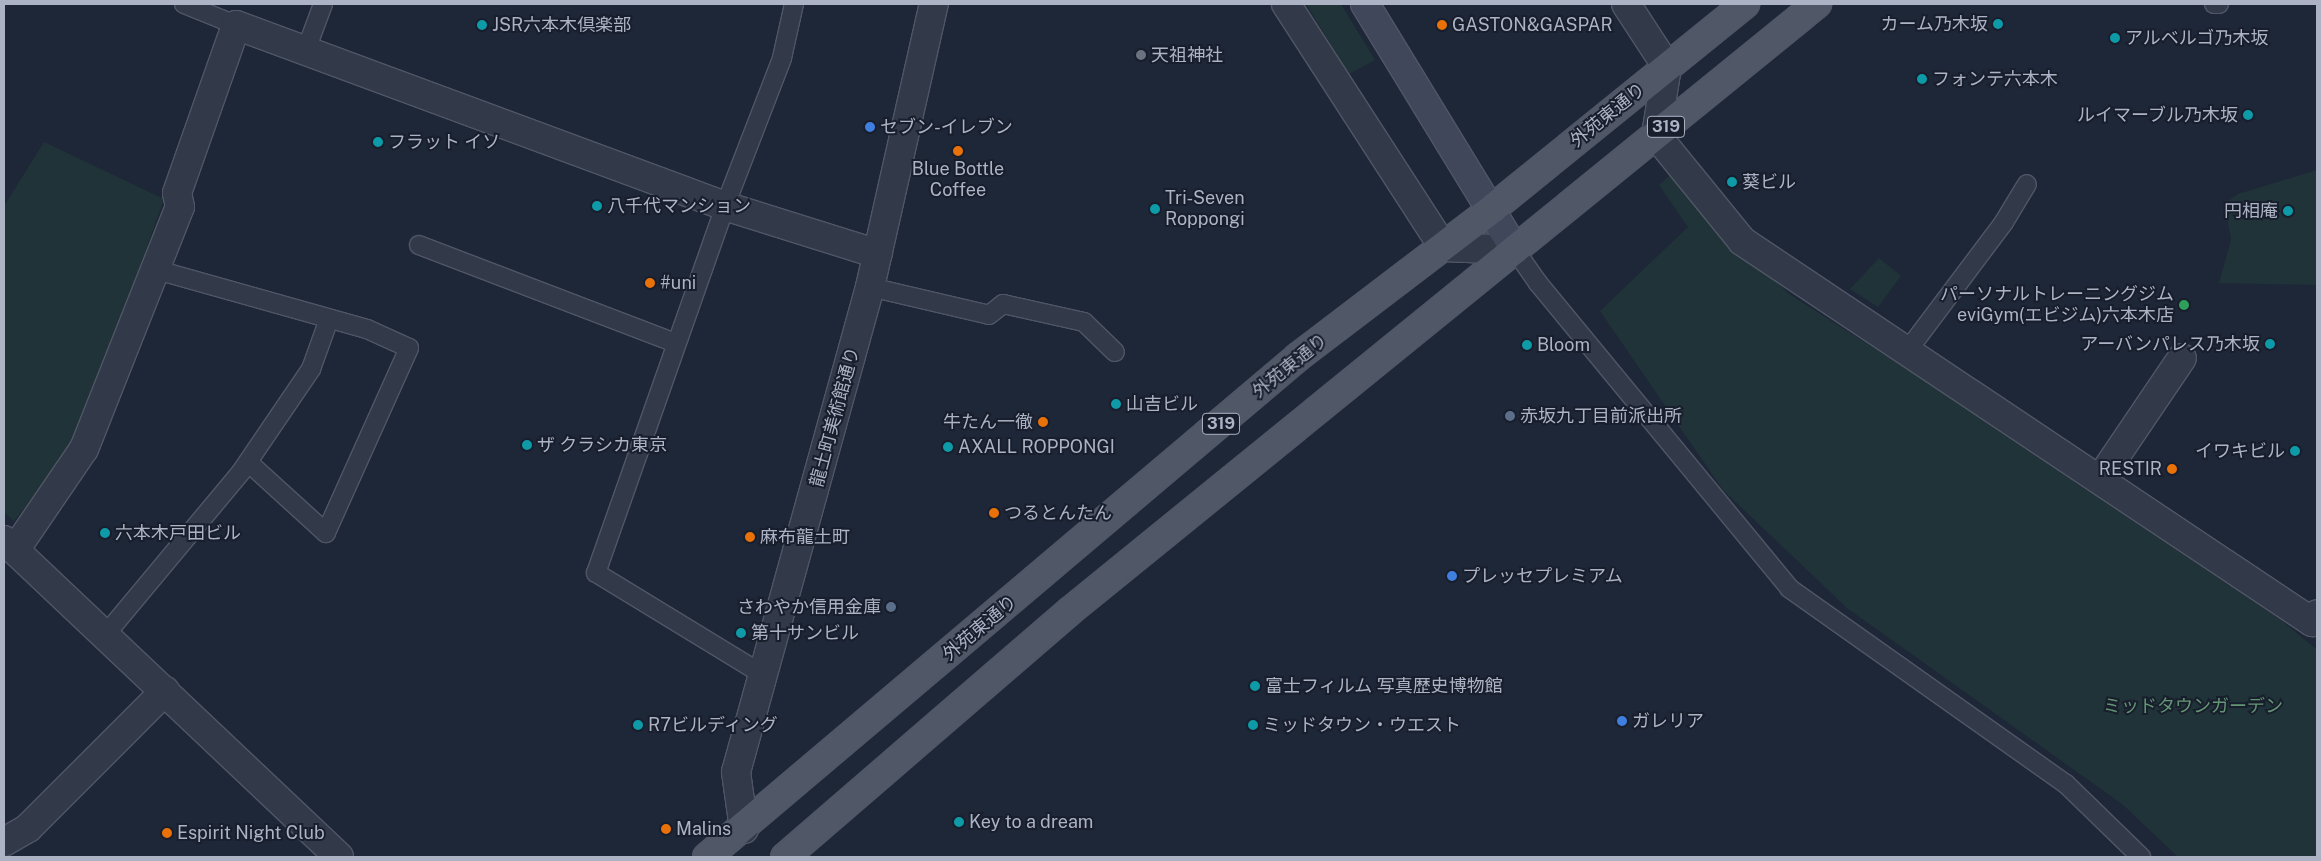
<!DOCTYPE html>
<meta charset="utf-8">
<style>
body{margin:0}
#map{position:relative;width:2321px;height:861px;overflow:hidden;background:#1e2737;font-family:"Public Sans","Noto Sans JP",sans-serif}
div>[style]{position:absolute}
.green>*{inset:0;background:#203338}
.roads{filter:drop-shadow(1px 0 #505666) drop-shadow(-1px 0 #505666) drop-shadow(0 1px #505666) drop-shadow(0 -1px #505666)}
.lane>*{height:18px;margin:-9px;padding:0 9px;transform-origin:9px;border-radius:9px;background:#323948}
.street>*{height:28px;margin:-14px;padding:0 14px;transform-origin:14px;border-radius:14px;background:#323948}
.secondary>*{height:28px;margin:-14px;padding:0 14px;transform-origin:14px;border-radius:14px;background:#40475b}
.primary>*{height:28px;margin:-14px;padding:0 14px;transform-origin:14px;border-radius:14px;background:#505868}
.dots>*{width:14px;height:14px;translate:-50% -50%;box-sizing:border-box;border:2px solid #181e2c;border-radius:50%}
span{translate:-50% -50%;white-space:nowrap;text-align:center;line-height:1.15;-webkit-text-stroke:4px #181e2c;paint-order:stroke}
.shield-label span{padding:1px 4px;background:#181e2c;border:1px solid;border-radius:4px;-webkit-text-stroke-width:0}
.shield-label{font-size:16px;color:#acb3c5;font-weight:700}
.poi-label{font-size:18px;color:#acb3c5}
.right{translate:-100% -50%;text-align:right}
.left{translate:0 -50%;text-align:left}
.street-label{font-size:18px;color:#acb3c5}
.park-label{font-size:18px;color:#639674}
.frame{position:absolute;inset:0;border:5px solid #acb3c5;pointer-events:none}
</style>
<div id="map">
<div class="green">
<i style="clip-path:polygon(1306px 4px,1341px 4px,1375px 60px,1349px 74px)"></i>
<i style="clip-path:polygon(44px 142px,164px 199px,78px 441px,14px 521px,4px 512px,4px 206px)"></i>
<i style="clip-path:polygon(1677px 169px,1779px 271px,1772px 278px,1789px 294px,1952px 398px,1991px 416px,1985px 422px,2281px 620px,2317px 650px,2317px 857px,2178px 857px,2122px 804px,1847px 608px,1723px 490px,1600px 311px,1688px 227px,1659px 185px)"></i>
<i style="clip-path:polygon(2317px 170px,2317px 285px,2219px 283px,2231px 240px,2225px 203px,2238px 194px)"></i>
<i style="clip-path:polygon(1879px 258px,1901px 276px,1878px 307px,1850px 289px)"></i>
</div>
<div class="roads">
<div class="lane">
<i style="left:184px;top:4px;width:56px;rotate:22deg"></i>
<i style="left:2214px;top:4px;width:5px"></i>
<i style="left:306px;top:50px;width:49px;rotate:-69.7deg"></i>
<i style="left:419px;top:245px;width:275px;rotate:20.9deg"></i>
<i style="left:1515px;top:250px;width:40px;rotate:55.1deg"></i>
<i style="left:1538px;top:283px;width:395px;rotate:50.5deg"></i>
<i style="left:1789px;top:588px;width:339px;rotate:35.3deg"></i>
<i style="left:2066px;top:784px;width:105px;rotate:44.2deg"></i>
<i style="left:157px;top:270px;width:218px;rotate:15.7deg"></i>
<i style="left:367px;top:329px;width:46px;rotate:24.3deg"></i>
<i style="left:409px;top:348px;width:203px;rotate:114.2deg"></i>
<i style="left:326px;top:533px;width:105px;rotate:-137.7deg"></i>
<i style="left:870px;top:287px;width:122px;rotate:13.2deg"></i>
<i style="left:989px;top:315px;width:18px;rotate:-38deg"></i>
<i style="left:1003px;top:304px;width:83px;rotate:12.5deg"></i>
<i style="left:1084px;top:322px;width:43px;rotate:44.1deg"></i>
<i style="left:1908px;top:350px;width:160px;rotate:-53.1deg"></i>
<i style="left:2004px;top:222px;width:44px;rotate:-58.8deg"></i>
<i style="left:106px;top:634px;width:211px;rotate:-50.2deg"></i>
<i style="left:241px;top:472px;width:125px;rotate:-55.8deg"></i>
<i style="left:311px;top:369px;width:53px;rotate:-70.2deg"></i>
<i style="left:765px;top:676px;width:198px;rotate:-148.6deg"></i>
<i style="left:596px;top:573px;width:389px;rotate:-70.6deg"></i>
<i style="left:725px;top:206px;width:159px;rotate:-68.9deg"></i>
<i style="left:782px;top:58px;width:55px;rotate:-77.5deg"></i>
</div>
<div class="street">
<i style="left:1286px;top:4px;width:289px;rotate:57.1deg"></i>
<i style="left:1443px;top:247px;width:72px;rotate:2.4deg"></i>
<i style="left:1626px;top:4px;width:75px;rotate:56.9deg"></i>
<i style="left:1667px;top:67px;width:69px;rotate:99.2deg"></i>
<i style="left:1656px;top:135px;width:136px;rotate:50.9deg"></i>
<i style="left:1742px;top:241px;width:686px;rotate:33.76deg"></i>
<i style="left:2312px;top:622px;width:9px;rotate:-58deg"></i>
<i style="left:2100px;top:479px;width:146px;rotate:-55.9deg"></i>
<i style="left:4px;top:540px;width:461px;rotate:43.4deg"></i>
<i style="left:15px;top:550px;width:122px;rotate:-55.7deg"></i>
<i style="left:84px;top:449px;width:260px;rotate:-68.4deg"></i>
<i style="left:180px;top:207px;width:14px;rotate:-102deg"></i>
<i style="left:177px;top:193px;width:178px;rotate:-70.6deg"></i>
<i style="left:236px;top:25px;width:521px;rotate:20.31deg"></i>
<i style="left:725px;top:206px;width:160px;rotate:17.4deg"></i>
<i style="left:744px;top:829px;width:58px;rotate:-98deg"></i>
<i style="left:736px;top:772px;width:503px;rotate:-74.56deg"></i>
<i style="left:870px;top:287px;width:290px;rotate:-77.3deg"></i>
<i style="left:4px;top:842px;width:28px;rotate:-30deg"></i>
<i style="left:28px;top:828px;width:194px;rotate:-45deg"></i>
</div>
<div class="secondary">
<i style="left:1365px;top:4px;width:288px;rotate:58.6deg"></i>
</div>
<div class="primary">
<i style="left:707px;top:857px;width:774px;rotate:-40.23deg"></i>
<i style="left:1298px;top:357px;width:244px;rotate:-37.3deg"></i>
<i style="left:1492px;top:209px;width:326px;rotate:-39deg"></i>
<i style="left:785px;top:857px;width:376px;rotate:-40.8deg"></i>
<i style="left:1070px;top:611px;width:963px;rotate:-39.1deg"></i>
</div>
</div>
<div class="dots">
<i style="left:1998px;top:24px;background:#0f9aa8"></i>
<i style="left:482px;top:25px;background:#0f9aa8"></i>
<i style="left:1442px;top:25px;background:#e8710a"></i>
<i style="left:2115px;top:38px;background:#0f9aa8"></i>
<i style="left:1141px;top:55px;background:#6b7280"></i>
<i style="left:1922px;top:79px;background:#0f9aa8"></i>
<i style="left:2248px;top:115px;background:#0f9aa8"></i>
<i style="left:870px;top:127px;background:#3f7fe0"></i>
<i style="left:378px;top:142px;background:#0f9aa8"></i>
<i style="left:958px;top:151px;background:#e8710a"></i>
<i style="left:1732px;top:182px;background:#0f9aa8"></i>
<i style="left:597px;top:206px;background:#0f9aa8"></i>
<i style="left:1155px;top:209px;background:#0f9aa8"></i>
<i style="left:2288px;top:211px;background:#0f9aa8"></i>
<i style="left:650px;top:283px;background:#e8710a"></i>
<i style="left:2184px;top:305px;background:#2e9e5b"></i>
<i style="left:2270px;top:344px;background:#0f9aa8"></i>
<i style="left:1527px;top:345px;background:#0f9aa8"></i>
<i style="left:1116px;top:404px;background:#0f9aa8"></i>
<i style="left:1510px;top:416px;background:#5c6f8a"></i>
<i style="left:1043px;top:422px;background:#e8710a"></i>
<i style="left:527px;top:445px;background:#0f9aa8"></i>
<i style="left:948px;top:447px;background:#0f9aa8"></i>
<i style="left:2295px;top:451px;background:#0f9aa8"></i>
<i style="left:2172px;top:469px;background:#e8710a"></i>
<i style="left:994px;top:513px;background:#e8710a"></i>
<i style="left:105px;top:533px;background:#0f9aa8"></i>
<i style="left:750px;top:537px;background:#e8710a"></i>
<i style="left:1452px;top:576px;background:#3f7fe0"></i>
<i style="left:891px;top:607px;background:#5c6f8a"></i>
<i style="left:741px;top:633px;background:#0f9aa8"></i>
<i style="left:1255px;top:686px;background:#0f9aa8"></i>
<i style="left:1622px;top:721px;background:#3f7fe0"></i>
<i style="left:638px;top:725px;background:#0f9aa8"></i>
<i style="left:1253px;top:725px;background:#0f9aa8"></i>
<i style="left:959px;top:822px;background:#0f9aa8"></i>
<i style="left:666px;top:829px;background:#e8710a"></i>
<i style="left:167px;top:833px;background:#e8710a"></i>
</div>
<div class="shield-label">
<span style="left:1666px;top:127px">319</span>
<span style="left:1221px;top:424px">319</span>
</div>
<div class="poi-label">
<span class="right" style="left:1988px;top:24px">カーム乃木坂</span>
<span class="left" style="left:492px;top:25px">JSR六本木倶楽部</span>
<span class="left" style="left:1452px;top:25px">GASTON&amp;GASPAR</span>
<span class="left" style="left:2125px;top:38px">アルベルゴ乃木坂</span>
<span class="left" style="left:1151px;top:55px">天祖神社</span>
<span class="left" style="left:1932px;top:79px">フォンテ六本木</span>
<span class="right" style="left:2238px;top:115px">ルイマーブル乃木坂</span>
<span class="left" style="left:880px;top:127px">セブン-イレブン</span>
<span class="left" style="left:388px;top:142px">フラット イソ</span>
<span style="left:958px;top:180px">Blue Bottle<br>Coffee</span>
<span class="left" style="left:1742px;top:182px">葵ビル</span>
<span class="left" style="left:1165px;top:209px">Tri-Seven<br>Roppongi</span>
<span class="left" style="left:607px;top:206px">八千代マンション</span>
<span class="right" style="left:2278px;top:211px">円相庵</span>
<span class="left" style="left:660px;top:283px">#uni</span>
<span class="right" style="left:2174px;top:305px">パーソナルトレーニングジム<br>eviGym(エビジム)六本木店</span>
<span class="right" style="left:2260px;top:344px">アーバンパレス乃木坂</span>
<span class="left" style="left:1537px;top:345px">Bloom</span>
<span class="left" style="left:1126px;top:404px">山吉ビル</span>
<span class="left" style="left:1520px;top:416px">赤坂九丁目前派出所</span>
<span class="right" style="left:1033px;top:422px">牛たん一徹</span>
<span class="left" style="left:537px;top:445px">ザ クラシカ東京</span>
<span class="left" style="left:958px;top:447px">AXALL ROPPONGI</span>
<span class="right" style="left:2285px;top:451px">イワキビル</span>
<span class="right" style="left:2162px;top:469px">RESTIR</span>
<span class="left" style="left:1004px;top:513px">つるとんたん</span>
<span class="left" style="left:115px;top:533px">六本木戸田ビル</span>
<span class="left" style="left:760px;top:537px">麻布龍土町</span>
<span class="left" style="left:1462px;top:576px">プレッセプレミアム</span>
<span class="right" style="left:881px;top:607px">さわやか信用金庫</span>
<span class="left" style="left:751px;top:633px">第十サンビル</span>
<span class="left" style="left:1265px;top:686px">富士フィルム 写真歴史博物館</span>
<span class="left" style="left:1632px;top:721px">ガレリア</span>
<span class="left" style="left:648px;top:725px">R7ビルディング</span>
<span class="left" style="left:1263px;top:725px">ミッドタウン・ウエスト</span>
<span class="left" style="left:969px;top:822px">Key to a dream</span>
<span class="left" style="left:676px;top:829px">Malins</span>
<span class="left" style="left:177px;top:833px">Espirit Night Club</span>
</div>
<div class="street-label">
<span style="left:1608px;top:115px;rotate:-39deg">外苑東通り</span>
<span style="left:1290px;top:366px;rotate:-39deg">外苑東通り</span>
<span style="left:835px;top:417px;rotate:-75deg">龍土町美術館通り</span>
<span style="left:980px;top:628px;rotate:-40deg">外苑東通り</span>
</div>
<div class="park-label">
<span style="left:2193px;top:706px">ミッドタウンガーデン</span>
</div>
<div class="frame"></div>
</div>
